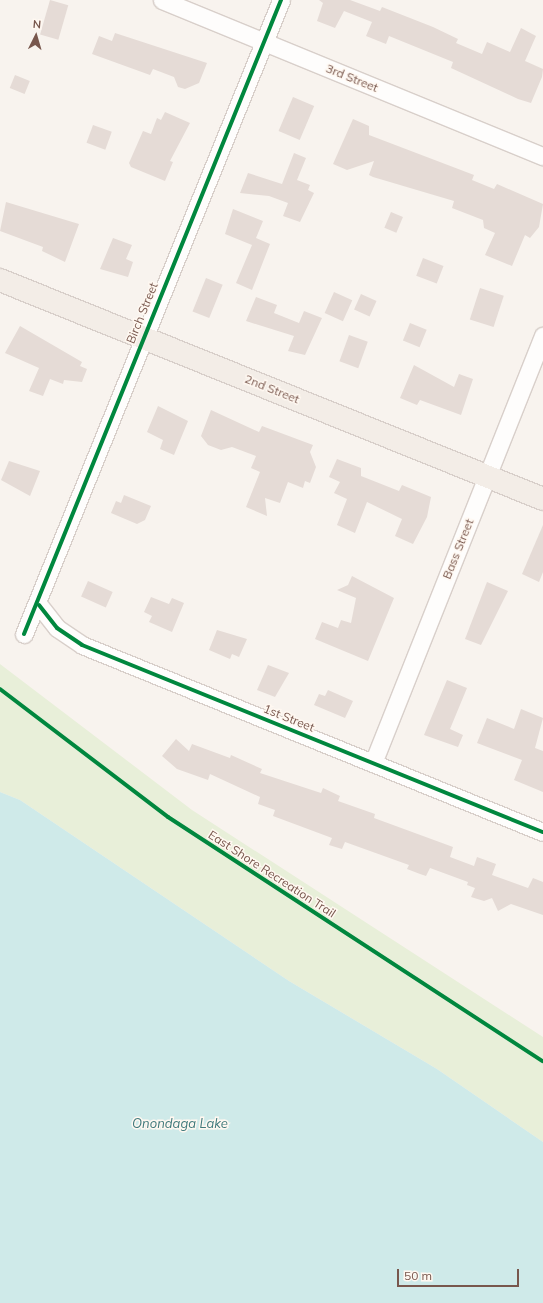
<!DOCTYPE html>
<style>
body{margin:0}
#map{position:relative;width:543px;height:1303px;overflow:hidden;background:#f8f3ee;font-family:Mulish,sans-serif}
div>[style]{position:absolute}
.green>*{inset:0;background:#e8efd9}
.water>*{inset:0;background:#cfeae9}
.building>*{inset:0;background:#e5dbd6;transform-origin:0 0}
.roads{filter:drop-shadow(1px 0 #d8cfca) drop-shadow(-1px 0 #d8cfca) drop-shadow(0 1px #d8cfca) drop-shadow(0 -1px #d8cfca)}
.minor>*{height:17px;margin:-8.5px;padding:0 8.5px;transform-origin:8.5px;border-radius:8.5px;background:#fefdfc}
.primary>*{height:22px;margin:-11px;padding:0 11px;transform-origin:11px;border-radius:11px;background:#f3ede7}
.cycleway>*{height:4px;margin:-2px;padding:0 2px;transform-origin:2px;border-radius:2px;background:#00873e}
span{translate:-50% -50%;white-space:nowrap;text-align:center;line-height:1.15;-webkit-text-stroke:3px #fff8f1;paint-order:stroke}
.street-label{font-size:12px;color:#78574d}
.water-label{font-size:13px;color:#407a7c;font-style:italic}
.north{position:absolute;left:16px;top:16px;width:40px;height:40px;-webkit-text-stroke:3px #fff8f1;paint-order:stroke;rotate:5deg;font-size:11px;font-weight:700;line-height:16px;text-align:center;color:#78574d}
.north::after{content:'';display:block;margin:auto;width:14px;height:18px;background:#78574d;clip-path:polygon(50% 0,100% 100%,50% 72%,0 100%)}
.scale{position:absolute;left:397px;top:1269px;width:122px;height:18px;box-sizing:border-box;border:2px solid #78574d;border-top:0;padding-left:5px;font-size:12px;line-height:14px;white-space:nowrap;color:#78574d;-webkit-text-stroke:3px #fff8f1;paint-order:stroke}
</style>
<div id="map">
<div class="green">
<i style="clip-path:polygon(0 664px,192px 810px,543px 1037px,543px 1142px,437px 1069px,289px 981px,20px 800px,0 792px)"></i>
</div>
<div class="water">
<i style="clip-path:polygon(0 792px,20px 800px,289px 981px,437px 1069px,543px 1142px,543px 1303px,0 1303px)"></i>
</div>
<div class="building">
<i style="left:50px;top:0;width:19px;height:36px;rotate:16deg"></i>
<i style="clip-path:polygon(319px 0,350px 0,380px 11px,382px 7px,433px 27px,458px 39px,456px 43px,482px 54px,487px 42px,510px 52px,521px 28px,536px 36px,525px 61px,543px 69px,542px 77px,531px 103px,518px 99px,451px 68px,453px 62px,389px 36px,386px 44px,366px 36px,372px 22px,344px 11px,335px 28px,317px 21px,323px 3px)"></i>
<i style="clip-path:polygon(115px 33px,207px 63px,199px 83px,185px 89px,178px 87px,174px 77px,153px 69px,150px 75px,92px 54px,99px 36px,112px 41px)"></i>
<i style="left:15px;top:75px;width:16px;height:14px;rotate:22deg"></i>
<i style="left:293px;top:97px;width:23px;height:37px;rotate:23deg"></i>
<i style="clip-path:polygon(165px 112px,190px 123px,170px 161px,173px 162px,165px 181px,131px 167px,129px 163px,143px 131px,151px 134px,157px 118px,161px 120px)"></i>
<i style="clip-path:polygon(353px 119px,369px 126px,369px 135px,474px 175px,472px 180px,494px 189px,497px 184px,543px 204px,539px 227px,530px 238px,525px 235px,512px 266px,485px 255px,495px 233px,484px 228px,483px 220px,452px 208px,454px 201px,373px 177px,369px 175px,374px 161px,347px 170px,333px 164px)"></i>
<i style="left:93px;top:125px;width:20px;height:19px;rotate:20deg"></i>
<i style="clip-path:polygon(294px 153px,306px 158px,297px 180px,310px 185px,308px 190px,314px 193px,300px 222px,283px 216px,288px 203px,269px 196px,240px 193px,248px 173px,282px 184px)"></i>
<i style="clip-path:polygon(6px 202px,79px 224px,65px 262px,42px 251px,43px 247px,0 231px)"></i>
<i style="clip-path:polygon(233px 209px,263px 221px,256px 238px,270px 244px,252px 290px,236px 283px,252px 245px,225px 234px)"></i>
<i style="left:391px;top:212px;width:13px;height:17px;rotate:23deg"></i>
<i style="clip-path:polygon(113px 238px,132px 245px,126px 259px,133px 262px,128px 277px,100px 269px)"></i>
<i style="left:423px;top:258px;width:22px;height:19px;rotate:21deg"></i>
<i style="left:206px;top:278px;width:18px;height:36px;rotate:22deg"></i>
<i style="left:480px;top:288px;width:25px;height:33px;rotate:18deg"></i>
<i style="left:334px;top:292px;width:20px;height:23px;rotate:24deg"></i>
<i style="left:361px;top:294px;width:17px;height:17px;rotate:24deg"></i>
<i style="clip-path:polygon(256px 297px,277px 305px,274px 313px,299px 323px,304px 311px,322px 318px,305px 355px,288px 351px,294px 336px,246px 321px)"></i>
<i style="left:410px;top:323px;width:18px;height:19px;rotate:22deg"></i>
<i style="clip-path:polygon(20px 326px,82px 362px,80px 366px,87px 369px,82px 382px,64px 380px,63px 384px,50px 379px,43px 396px,29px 391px,39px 368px,5px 353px)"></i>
<i style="left:349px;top:335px;width:20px;height:28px;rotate:20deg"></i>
<i style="clip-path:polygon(414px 365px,454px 387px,459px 374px,473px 379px,461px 415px,420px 400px,417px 405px,400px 398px)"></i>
<i style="clip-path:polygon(158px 406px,188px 421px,174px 455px,160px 449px,163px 440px,147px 432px)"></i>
<i style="clip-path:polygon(211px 410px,259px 432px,262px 426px,313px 445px,310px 452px,316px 467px,310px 483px,305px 481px,303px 488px,288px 482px,280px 503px,265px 498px,267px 516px,246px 507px,260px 472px,251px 468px,256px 456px,232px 447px,221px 450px,208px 445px,201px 436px)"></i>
<i style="clip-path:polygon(337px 459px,361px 468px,361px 476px,399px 491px,402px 485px,431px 497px,427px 517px,413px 544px,395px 536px,402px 519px,367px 502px,355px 533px,337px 525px,347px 499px,334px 493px,340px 482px,329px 477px)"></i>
<i style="clip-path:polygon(9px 461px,40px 471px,30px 496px,1px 480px)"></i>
<i style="clip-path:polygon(124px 495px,151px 506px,145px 520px,137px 524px,111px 513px,116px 501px,121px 503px)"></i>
<i style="clip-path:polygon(543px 525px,543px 572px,539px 582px,522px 574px)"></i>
<i style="clip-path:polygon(352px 576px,394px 598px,368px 661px,315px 639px,322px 622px,338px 628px,341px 620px,351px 623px,356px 598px,337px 590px,348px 585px)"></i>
<i style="left:88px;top:581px;width:27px;height:17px;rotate:24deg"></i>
<i style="clip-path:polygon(487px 582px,508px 591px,481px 645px,465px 639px)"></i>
<i style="clip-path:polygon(151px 597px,169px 604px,172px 598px,184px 603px,172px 632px,149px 622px,152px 616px,144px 612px)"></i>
<i style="clip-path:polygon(217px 630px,247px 639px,239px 657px,232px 654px,230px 659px,209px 650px)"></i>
<i style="clip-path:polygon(268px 665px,289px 673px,275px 697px,257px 690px)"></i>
<i style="clip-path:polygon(447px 680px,467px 688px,450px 729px,463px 735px,458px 747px,424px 735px)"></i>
<i style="clip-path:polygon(328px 690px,353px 701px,345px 718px,314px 705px,319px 694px,325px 696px)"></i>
<i style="clip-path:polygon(521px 709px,543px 718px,535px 748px,543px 751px,543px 792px,514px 780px,522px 760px,477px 743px,487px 718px,514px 729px)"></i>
<i style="clip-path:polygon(176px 739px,189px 751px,192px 744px,230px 758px,231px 755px,262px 769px,260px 773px,321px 793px,323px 788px,340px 796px,338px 801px,375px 814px,374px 818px,453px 847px,450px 857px,474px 866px,477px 857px,496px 864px,492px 875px,528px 888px,533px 878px,543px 882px,543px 915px,511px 904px,498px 911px,492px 898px,484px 901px,471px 897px,475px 888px,467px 885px,468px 882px,430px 868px,426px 876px,420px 874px,407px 869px,409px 865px,345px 842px,342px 849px,329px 845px,332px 838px,273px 816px,275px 810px,258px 804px,260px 797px,210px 774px,208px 780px,177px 769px,162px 756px)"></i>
</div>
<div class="roads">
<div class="minor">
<i style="left:162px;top:0;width:412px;rotate:22.3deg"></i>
<i style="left:39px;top:605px;width:29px;rotate:52deg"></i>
<i style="left:57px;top:628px;width:30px;rotate:34deg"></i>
<i style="left:82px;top:645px;width:497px;rotate:22.1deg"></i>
<i style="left:24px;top:634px;width:684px;rotate:-67.93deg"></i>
<i style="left:373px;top:763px;width:460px;rotate:-68.3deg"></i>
</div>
<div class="primary">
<i style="left:0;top:280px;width:585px;rotate:21.96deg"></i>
</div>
</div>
<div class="cycleway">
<i style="left:39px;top:605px;width:29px;rotate:52deg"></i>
<i style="left:57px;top:628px;width:30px;rotate:34deg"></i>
<i style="left:82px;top:645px;width:497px;rotate:22.1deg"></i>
<i style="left:24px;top:634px;width:684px;rotate:-67.93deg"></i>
<i style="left:0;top:689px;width:211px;rotate:37.3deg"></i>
<i style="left:168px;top:817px;width:447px;rotate:33.1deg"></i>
</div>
<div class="street-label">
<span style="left:352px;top:78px;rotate:22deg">3rd Street</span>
<span style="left:142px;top:313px;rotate:-68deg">Birch Street</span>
<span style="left:272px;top:389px;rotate:22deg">2nd Street</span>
<span style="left:458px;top:549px;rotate:-68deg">Bass Street</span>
<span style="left:289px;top:718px;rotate:22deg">1st Street</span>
<span style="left:272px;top:874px;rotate:33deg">East Shore Recreation Trail</span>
</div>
<div class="water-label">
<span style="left:180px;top:1123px">Onondaga Lake</span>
</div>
<div class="north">N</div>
<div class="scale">50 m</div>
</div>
